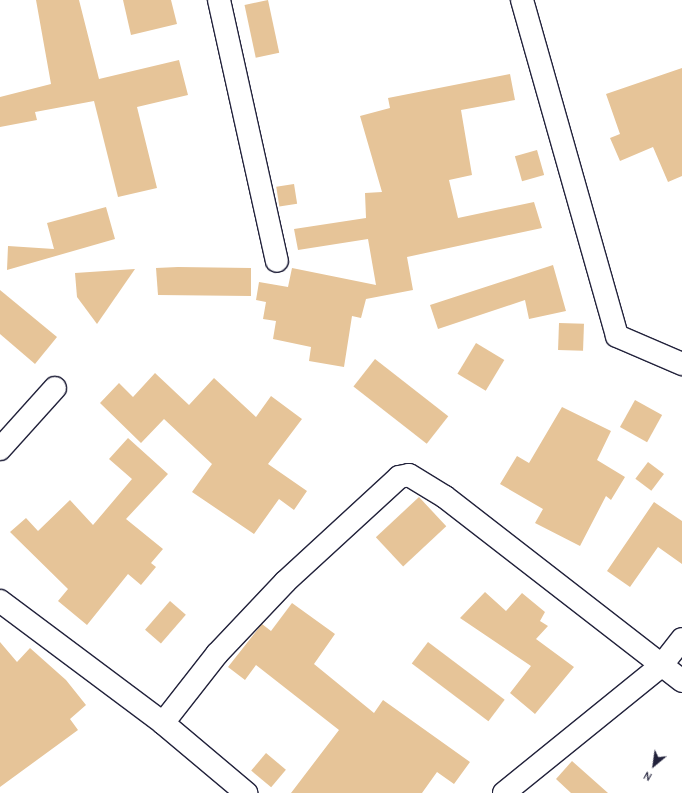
<!DOCTYPE html>
<style>
body{margin:0}
#map{position:relative;width:682px;height:793px;overflow:hidden;background:#fff;font-family:"Comic Neue",sans-serif}
div>[style]{position:absolute}
.building>*{inset:0;background:#e6c498;transform-origin:0 0}
.roads{filter:drop-shadow(1px 0 #22223b) drop-shadow(-1px 0 #22223b) drop-shadow(0 1px #22223b) drop-shadow(0 -1px #22223b)}
.minor>*{height:22px;margin:-11px;padding:0 11px;transform-origin:11px;border-radius:11px;background:#fff}
span{translate:-50% -50%;white-space:nowrap;text-align:center;line-height:1.15;-webkit-text-stroke:4px #fff;paint-order:stroke}
.north{position:absolute;left:634px;top:745px;width:40px;height:40px;-webkit-text-stroke:3px #fff;paint-order:stroke;rotate:209deg;font-size:11px;font-weight:700;line-height:16px;text-align:center;color:#22223b}
.north::after{content:'';display:block;margin:auto;width:14px;height:18px;background:#22223b;clip-path:polygon(50% 0,100% 100%,50% 72%,0 100%)}
</style>
<div id="map">
<div class="building">
<i style="clip-path:polygon(36px 0,79px 0,99px 79px,179px 60px,188px 95px,137px 107px,157px 188px,118px 197px,94px 101px,35px 112px,37px 120px,0 127px,0 97px,51px 84px)"></i>
<i style="clip-path:polygon(123px 0,171px 0,177px 24px,131px 35px)"></i>
<i style="left:268px;top:0;width:54px;height:24px;rotate:78deg"></i>
<i style="clip-path:polygon(682px 68px,682px 176px,668px 182px,653px 147px,620px 161px,610px 138px,620px 134px,606px 94px)"></i>
<i style="clip-path:polygon(510px 74px,515px 100px,461px 110px,472px 175px,449px 180px,458px 218px,534px 202px,542px 228px,407px 257px,413px 290px,366px 299px,361px 318px,352px 316px,344px 367px,309px 361px,311px 347px,273px 339px,276px 321px,263px 319px,266px 302px,256px 300px,259px 282px,288px 287px,292px 268px,376px 285px,368px 239px,298px 250px,294px 229px,366px 218px,365px 193px,382px 192px,360px 116px,390px 108px,388px 98px)"></i>
<i style="left:537px;top:150px;width:26px;height:23px;rotate:74deg"></i>
<i style="left:294px;top:184px;width:20px;height:18px;rotate:81deg"></i>
<i style="clip-path:polygon(106px 207px,115px 239px,7px 270px,8px 246px,54px 249px,47px 223px)"></i>
<i style="clip-path:polygon(553px 265px,566px 311px,529px 319px,525px 300px,438px 329px,430px 305px)"></i>
<i style="clip-path:polygon(178px 267px,251px 268px,251px 296px,158px 295px,156px 268px)"></i>
<i style="clip-path:polygon(135px 269px,97px 324px,77px 297px,75px 273px)"></i>
<i style="clip-path:polygon(0 290px,57px 337px,35px 364px,0 334px)"></i>
<i style="left:559px;top:323px;width:25px;height:27px;rotate:2deg"></i>
<i style="left:476px;top:343px;width:33px;height:36px;rotate:31deg"></i>
<i style="left:375px;top:359px;width:93px;height:35px;rotate:38deg"></i>
<i style="clip-path:polygon(155px 373px,189px 405px,214px 378px,256px 417px,271px 396px,302px 419px,268px 464px,307px 491px,294px 510px,279px 499px,254px 534px,192px 492px,212px 464px,164px 419px,141px 443px,100px 403px,119px 383px,133px 397px)"></i>
<i style="left:635px;top:400px;width:31px;height:31px;rotate:29deg"></i>
<i style="clip-path:polygon(562px 407px,611px 431px,597px 460px,625px 477px,611px 500px,606px 496px,580px 546px,535px 523px,543px 509px,500px 484px,517px 456px,529px 463px)"></i>
<i style="clip-path:polygon(128px 438px,168px 474px,126px 519px,163px 549px,151px 563px,156px 567px,141px 585px,128px 574px,87px 625px,58px 601px,68px 589px,10px 532px,26px 518px,38px 531px,70px 500px,93px 525px,132px 479px,109px 459px)"></i>
<i style="left:648px;top:462px;width:20px;height:21px;rotate:37deg"></i>
<i style="left:419px;top:497px;width:40px;height:59px;rotate:47deg"></i>
<i style="clip-path:polygon(654px 502px,682px 521px,682px 564px,658px 547px,630px 587px,607px 571px)"></i>
<i style="clip-path:polygon(485px 592px,506px 611px,522px 593px,545px 612px,540px 621px,548px 626px,536px 639px,574px 667px,535px 714px,510px 693px,531px 666px,460px 618px)"></i>
<i style="left:170px;top:601px;width:21px;height:38px;rotate:41deg"></i>
<i style="clip-path:polygon(292px 603px,335px 634px,314px 664px,374px 713px,383px 700px,470px 762px,454px 784px,437px 772px,422px 793px,291px 793px,339px 730px,256px 665px,245px 680px,228px 667px,262px 624px,271px 631px)"></i>
<i style="clip-path:polygon(0 642px,17px 662px,30px 648px,66px 680px,86px 705px,70px 719px,78px 730px,0 787px)"></i>
<i style="left:428px;top:642px;width:96px;height:27px;rotate:37deg"></i>
<i style="left:266px;top:753px;width:26px;height:23px;rotate:40deg"></i>
<i style="clip-path:polygon(572px 761px,608px 793px,571px 793px,556px 779px)"></i>
</div>
<div class="roads">
<div class="minor">
<i style="left:219px;top:0;width:267px;rotate:77.5deg"></i>
<i style="left:522px;top:0;width:349px;rotate:74.2deg"></i>
<i style="left:617px;top:336px;width:71px;rotate:23.3deg"></i>
<i style="left:0;top:449px;width:82px;rotate:-48deg"></i>
<i style="left:0;top:601px;width:204px;rotate:36.8deg"></i>
<i style="left:163px;top:723px;width:109px;rotate:40.1deg"></i>
<i style="left:163px;top:723px;width:88px;rotate:-52deg"></i>
<i style="left:217px;top:654px;width:99px;rotate:-46.6deg"></i>
<i style="left:285px;top:582px;width:155px;rotate:-42.6deg"></i>
<i style="left:399px;top:477px;width:10px;rotate:-11deg"></i>
<i style="left:409px;top:475px;width:42px;rotate:31.4deg"></i>
<i style="left:445px;top:497px;width:300px;rotate:37.8deg"></i>
<i style="left:504px;top:793px;width:202px;rotate:-39deg"></i>
<i style="left:661px;top:666px;width:34px;rotate:-52deg"></i>
</div>
</div>
<div class="north">N</div>
</div>
